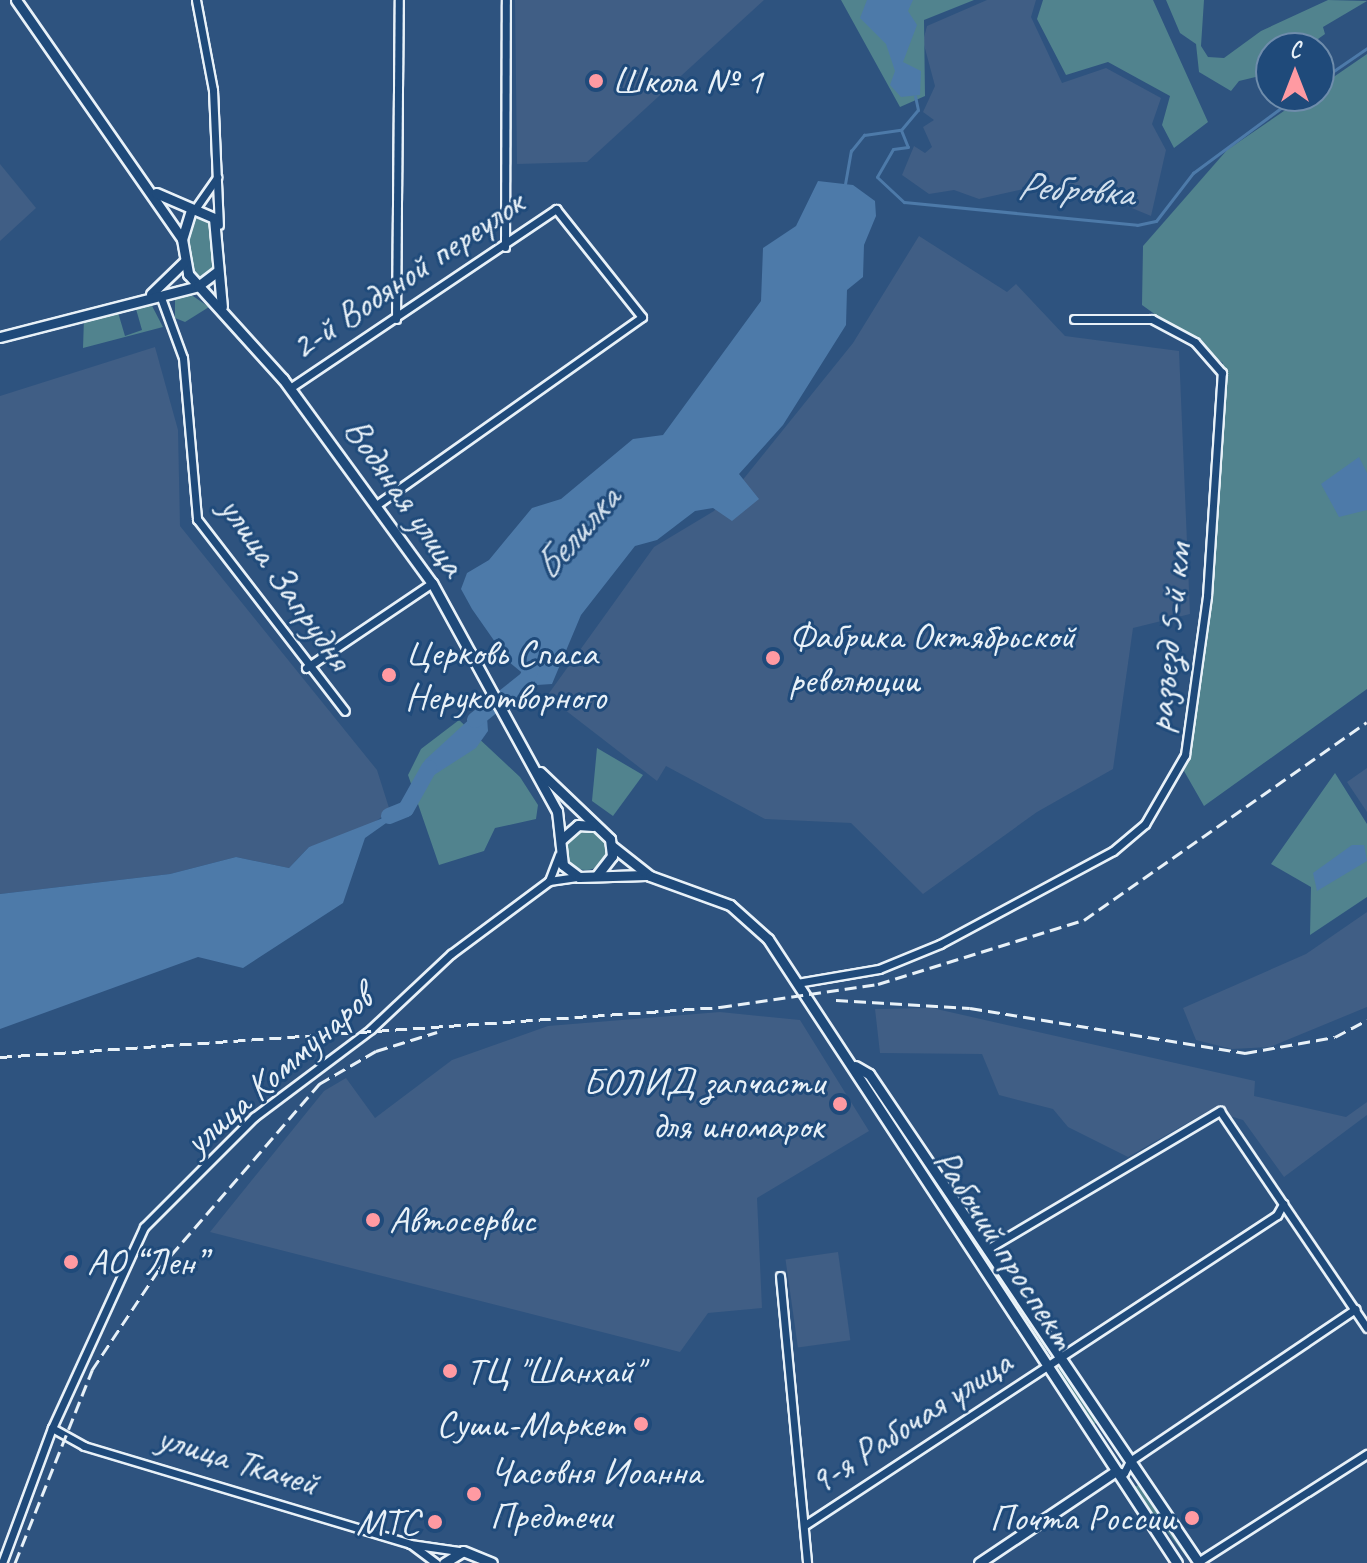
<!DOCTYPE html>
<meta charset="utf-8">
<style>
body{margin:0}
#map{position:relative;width:1367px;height:1563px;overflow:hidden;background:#2e537f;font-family:Caveat,sans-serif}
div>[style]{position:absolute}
.built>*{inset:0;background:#405e85;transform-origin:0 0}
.green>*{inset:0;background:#51838e;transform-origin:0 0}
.round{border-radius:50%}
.water>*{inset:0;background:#4d7aa9}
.stream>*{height:3px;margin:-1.5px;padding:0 1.5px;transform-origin:1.5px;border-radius:1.5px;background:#4d7aa9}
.river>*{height:16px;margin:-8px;padding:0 8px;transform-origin:8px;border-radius:8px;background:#4d7aa9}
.roads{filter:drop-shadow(2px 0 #e8f1f8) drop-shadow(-2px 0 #e8f1f8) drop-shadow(0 2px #e8f1f8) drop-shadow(0 -2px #e8f1f8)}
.minor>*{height:7px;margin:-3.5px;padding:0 3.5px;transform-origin:3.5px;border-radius:3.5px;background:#1f4a7a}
.tertiary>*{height:9px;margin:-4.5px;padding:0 4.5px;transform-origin:4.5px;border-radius:4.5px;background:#1f4a7a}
.rail>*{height:3px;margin-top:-1.5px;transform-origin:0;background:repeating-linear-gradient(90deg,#e8f1f8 0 12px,transparent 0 18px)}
.dots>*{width:22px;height:22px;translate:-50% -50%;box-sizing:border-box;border:4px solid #1f4a7a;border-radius:50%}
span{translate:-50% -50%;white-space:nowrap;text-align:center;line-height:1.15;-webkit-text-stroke:6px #1f4a7a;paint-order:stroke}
.poi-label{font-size:38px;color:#e8f1f8}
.left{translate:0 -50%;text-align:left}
.right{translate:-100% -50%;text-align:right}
.street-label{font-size:38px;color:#e8f1f8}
.water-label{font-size:40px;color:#d1dfec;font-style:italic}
.north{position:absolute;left:1255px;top:32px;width:80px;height:80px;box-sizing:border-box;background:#1f4a7a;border:2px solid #6f8dac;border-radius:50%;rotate:0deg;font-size:22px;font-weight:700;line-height:32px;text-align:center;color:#e8f1f8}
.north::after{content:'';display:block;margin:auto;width:28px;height:36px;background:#ff9aa2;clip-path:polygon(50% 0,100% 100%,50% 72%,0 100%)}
</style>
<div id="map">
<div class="built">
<i style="clip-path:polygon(515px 0,764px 0,587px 162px,517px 164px)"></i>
<i style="clip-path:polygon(987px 0,1036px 0,1031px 17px,1062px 83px,1106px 68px,1161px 98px,1152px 124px,1166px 150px,1151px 216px,1110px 199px,1054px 192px,1050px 199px,1033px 187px,979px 199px,954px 190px,929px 194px,902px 175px,914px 146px,925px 153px,932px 147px,923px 127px,934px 120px,923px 112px,935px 86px,923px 41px,927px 26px)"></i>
<i style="clip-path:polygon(0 164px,36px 208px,0 241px)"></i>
<i style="clip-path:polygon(919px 236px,1007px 292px,1016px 284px,1065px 336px,1179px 351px,1190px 614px,1133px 628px,1113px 769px,1037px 812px,923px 894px,851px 823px,765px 819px,666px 766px,657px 781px,547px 696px,654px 547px,714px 511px,741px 482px,853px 343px)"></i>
<i style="clip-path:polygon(155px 347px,178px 430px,180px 526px,377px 770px,390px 811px,358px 834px,309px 847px,289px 868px,236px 857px,170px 874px,0 894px,0 396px)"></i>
<i style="clip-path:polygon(1367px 768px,1367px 812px,1347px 782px)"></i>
<i style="clip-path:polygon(1367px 912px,1367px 1007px,1270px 1047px,1232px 1049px,1196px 1040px,1183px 1008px,1306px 954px)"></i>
<i style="clip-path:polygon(932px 1008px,1255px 1081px,1254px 1096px,1346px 1117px,1367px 1102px,1367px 1115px,1284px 1177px,1243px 1120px,1210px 1110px,1128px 1157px,1068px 1127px,1053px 1109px,999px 1095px,982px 1054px,880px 1053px,875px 1009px)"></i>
<i style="clip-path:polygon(720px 1012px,800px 1020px,869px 1131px,757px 1198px,762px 1308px,708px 1313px,680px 1352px,210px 1232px,324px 1091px,346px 1078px,375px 1118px,452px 1060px,548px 1026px)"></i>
<i style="left:838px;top:1252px;width:89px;height:53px;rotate:82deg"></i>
</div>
<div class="green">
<i style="clip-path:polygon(841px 0,974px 0,924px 20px,925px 96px,900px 107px)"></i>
<i style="clip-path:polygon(1043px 0,1153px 0,1208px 122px,1174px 148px,1162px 125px,1170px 96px,1108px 62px,1066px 75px,1037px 19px)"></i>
<i style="clip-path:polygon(1166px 0,1204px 0,1201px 46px,1208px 57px,1224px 58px,1261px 31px,1328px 0,1367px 1px,1323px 27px,1325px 34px,1311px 44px,1271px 48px,1268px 74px,1239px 81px,1231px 91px,1199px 72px,1196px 44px,1180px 33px)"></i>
<i style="clip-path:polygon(1367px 54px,1367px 689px,1204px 806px,1184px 771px,1207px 642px,1223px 363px,1142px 305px,1143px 246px,1227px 150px,1306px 96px,1319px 96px,1319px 87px)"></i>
<i style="clip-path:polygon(198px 215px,211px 223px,212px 270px,202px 278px,189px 270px,189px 223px)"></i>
<i style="clip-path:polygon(190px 294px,209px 307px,185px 322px,175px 318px,175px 298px)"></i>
<i style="clip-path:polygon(150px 302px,163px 327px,83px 348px,84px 318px,117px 309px,125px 336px,142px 330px,136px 309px)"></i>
<i style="clip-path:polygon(459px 720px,520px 777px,538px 805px,536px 819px,495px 828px,484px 851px,439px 865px,408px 775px,421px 749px)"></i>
<i style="clip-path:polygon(597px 748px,643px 775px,613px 816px,592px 801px)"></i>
<i style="clip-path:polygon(1335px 773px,1367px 824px,1367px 897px,1310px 935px,1311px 887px,1271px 864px)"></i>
<i class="round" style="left:566px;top:830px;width:40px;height:40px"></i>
<i style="clip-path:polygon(911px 1143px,1049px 1349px,1043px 1352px)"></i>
<i style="left:1058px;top:1363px;width:71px;height:6px;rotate:56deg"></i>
<i style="clip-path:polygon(1138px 1485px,1191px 1563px,1134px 1488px)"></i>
</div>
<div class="water">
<i style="clip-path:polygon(867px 0,913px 0,908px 11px,917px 25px,903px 62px,921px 71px,920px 95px,901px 97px,890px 85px,895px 71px,886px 44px,860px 18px)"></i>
<i style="clip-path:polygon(818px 181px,853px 185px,875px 201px,876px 216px,864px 245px,863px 277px,847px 290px,846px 325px,783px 425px,739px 474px,759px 499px,732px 521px,713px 508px,695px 511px,657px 540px,635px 546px,581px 615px,552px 684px,537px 685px,509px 662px,472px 609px,461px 589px,467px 573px,489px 560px,532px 508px,561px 499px,633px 439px,663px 435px,761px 301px,763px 248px,796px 226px)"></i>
<i style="clip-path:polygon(1359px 457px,1367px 473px,1367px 510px,1339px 517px,1321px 484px)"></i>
<i style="clip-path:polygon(486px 704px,488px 731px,476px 748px,417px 786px,425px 760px)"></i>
<i style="clip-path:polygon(406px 809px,365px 838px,343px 903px,243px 968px,198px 957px,0 1029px,0 894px,170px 874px,236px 857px,289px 868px,309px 847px)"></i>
<i style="clip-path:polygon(1352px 845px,1364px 845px,1367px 861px,1317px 891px,1313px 873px)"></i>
</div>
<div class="stream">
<i style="left:1319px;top:81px;width:58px;rotate:-34.5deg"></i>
<i style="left:901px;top:130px;width:18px;rotate:68deg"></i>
<i style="left:908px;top:147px;width:15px;rotate:172deg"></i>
<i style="left:893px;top:149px;width:32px;rotate:120deg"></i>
<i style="left:877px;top:177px;width:37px;rotate:43deg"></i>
<i style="left:904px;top:202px;width:234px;rotate:5.6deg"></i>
<i style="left:1137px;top:225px;width:19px;rotate:-12deg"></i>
<i style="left:1156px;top:221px;width:61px;rotate:-52.4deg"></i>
<i style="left:1193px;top:173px;width:129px;rotate:-36.5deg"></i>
<i style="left:845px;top:184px;width:34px;rotate:-80deg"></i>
<i style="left:851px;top:151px;width:21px;rotate:-51deg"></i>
<i style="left:864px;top:135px;width:37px;rotate:-8deg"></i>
<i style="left:901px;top:130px;width:26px;rotate:-50deg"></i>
<i style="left:918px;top:110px;width:14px;rotate:-102deg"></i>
</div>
<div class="river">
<i style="left:475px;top:720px;width:66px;rotate:-38.3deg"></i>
<i style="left:527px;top:679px;width:22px;rotate:-69deg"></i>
<i style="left:389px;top:816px;width:18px;rotate:-22deg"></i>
<i style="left:406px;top:809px;width:47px;rotate:-60.7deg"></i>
</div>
<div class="roads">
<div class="minor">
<i style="left:196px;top:0;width:92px;rotate:79.3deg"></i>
<i style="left:213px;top:90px;width:135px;rotate:87.5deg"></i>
<i style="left:195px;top:209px;width:39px;rotate:-55deg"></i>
<i style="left:505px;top:247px;width:247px;rotate:-89.8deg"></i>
<i style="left:160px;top:295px;width:67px;rotate:69.9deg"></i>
<i style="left:183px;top:358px;width:162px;rotate:85deg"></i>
<i style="left:197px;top:519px;width:242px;rotate:52.4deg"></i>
<i style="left:396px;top:319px;width:319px;rotate:-89.5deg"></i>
<i style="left:290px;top:388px;width:321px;rotate:-33.9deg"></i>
<i style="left:556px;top:209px;width:138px;rotate:51.5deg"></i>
<i style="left:642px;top:317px;width:324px;rotate:144.7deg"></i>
<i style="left:306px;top:668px;width:152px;rotate:-34deg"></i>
<i style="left:549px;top:881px;width:28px;rotate:-69deg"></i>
<i style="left:797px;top:983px;width:83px;rotate:-9.7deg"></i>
<i style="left:879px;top:969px;width:66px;rotate:-22.3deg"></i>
<i style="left:940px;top:944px;width:196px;rotate:-28.3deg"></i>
<i style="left:1113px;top:851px;width:42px;rotate:-40.2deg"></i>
<i style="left:1145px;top:824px;width:80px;rotate:-59.9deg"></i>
<i style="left:1185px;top:755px;width:161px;rotate:-82.1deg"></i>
<i style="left:1207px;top:596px;width:224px;rotate:-86.2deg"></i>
<i style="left:1222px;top:373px;width:41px;rotate:-131.1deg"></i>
<i style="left:1195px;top:342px;width:49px;rotate:-151.9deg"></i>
<i style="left:1152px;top:319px;width:78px;rotate:180deg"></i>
<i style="left:989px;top:1248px;width:269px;rotate:-30.7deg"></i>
<i style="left:1220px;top:1111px;width:262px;rotate:55.9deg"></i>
<i style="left:780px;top:1276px;width:288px;rotate:84.6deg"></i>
<i style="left:52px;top:1428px;width:37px;rotate:29deg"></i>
<i style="left:84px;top:1446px;width:340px;rotate:16.7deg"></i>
<i style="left:410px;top:1544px;width:49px;rotate:8.3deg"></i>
<i style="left:1116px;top:1471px;width:8px;rotate:14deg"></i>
<i style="left:1124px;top:1473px;width:13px;rotate:-63deg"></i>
<i style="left:1130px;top:1461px;width:272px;rotate:-34deg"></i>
<i style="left:805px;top:1525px;width:565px;rotate:-33.3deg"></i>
<i style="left:1277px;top:1215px;width:13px;rotate:-61deg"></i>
<i style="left:412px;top:1545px;width:30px;rotate:37deg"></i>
<i style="left:1198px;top:1562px;width:201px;rotate:-32.6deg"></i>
<i style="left:2px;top:1563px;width:144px;rotate:-69.7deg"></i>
<i style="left:52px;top:1428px;width:221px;rotate:-65.4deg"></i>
<i style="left:144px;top:1227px;width:156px;rotate:-45deg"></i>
<i style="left:254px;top:1117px;width:146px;rotate:-36.9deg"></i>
<i style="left:371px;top:1029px;width:110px;rotate:-43.2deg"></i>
<i style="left:451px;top:954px;width:122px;rotate:-36.7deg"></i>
<i style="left:549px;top:881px;width:30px;rotate:-8deg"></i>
</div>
<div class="tertiary">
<i style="left:16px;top:0;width:291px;rotate:55.2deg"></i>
<i style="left:156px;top:193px;width:63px;rotate:23.3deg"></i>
<i style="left:214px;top:218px;width:89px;rotate:84.9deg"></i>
<i style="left:191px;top:210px;width:30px;rotate:107deg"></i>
<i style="left:182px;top:239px;width:36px;rotate:80deg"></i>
<i style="left:188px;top:274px;width:142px;rotate:47.9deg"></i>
<i style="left:283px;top:379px;width:253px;rotate:53.9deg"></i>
<i style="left:432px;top:583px;width:260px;rotate:61.3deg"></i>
<i style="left:557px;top:811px;width:54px;rotate:83.7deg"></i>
<i style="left:563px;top:865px;width:20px;rotate:37deg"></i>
<i style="left:579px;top:877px;width:67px;rotate:-1.7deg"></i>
<i style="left:151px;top:294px;width:46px;rotate:-44.1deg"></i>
<i style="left:0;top:337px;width:204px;rotate:-14.4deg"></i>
<i style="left:198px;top:286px;width:25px;rotate:-37deg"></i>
<i style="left:540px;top:772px;width:97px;rotate:43.7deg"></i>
<i style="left:610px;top:839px;width:17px;rotate:83deg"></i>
<i style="left:612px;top:856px;width:24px;rotate:128deg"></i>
<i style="left:562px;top:839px;width:21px;rotate:-41deg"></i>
<i style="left:578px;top:825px;width:15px;rotate:4deg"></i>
<i style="left:612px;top:846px;width:48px;rotate:38.3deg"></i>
<i style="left:650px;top:876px;width:85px;rotate:19.9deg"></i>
<i style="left:730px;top:905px;width:51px;rotate:41.8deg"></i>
<i style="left:768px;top:939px;width:746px;rotate:56.76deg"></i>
<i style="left:855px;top:1066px;width:16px;rotate:30deg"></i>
<i style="left:869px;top:1074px;width:590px;rotate:55.99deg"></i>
<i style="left:444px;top:1563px;width:22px;rotate:-32deg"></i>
<i style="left:463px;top:1551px;width:31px;rotate:22deg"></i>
<i style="left:979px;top:1563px;width:165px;rotate:-33.9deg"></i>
</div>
</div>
<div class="rail">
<i style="left:836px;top:1000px;width:134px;rotate:3.4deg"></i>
<i style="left:970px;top:1008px;width:279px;rotate:9.3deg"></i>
<i style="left:1245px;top:1053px;width:91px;rotate:-10.1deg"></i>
<i style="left:1335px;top:1037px;width:36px;rotate:-28deg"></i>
<i style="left:0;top:1057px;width:722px;rotate:-3.97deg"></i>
<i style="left:720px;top:1007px;width:160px;rotate:-8.3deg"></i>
<i style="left:878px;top:984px;width:216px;rotate:-17.3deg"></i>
<i style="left:1084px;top:920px;width:345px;rotate:-35deg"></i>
<i style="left:15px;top:1563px;width:208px;rotate:-68.2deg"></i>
<i style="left:92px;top:1370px;width:121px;rotate:-56.4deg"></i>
<i style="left:159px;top:1269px;width:245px;rotate:-49.1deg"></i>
<i style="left:319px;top:1084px;width:66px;rotate:-30.1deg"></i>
<i style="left:376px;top:1051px;width:64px;rotate:-17.3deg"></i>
</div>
<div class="dots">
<i style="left:596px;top:81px;background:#ff9aa2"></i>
<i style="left:773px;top:658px;background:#ff9aa2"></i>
<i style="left:389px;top:675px;background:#ff9aa2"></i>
<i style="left:840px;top:1104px;background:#ff9aa2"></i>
<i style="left:373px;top:1220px;background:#ff9aa2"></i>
<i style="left:71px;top:1262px;background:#ff9aa2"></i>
<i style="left:450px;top:1371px;background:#ff9aa2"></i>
<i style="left:641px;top:1424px;background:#ff9aa2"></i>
<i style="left:474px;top:1494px;background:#ff9aa2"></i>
<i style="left:1192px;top:1518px;background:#ff9aa2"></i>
<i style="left:435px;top:1522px;background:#ff9aa2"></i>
</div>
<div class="poi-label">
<span class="left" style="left:612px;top:81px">Школа № 1</span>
<span class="left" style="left:789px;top:658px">Фабрика Октябрьской<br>революции</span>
<span class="left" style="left:405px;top:675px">Церковь Спаса<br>Нерукотворного</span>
<span class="right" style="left:824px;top:1104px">БОЛИД запчасти<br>для иномарок</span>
<span class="left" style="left:389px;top:1220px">Автосервис</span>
<span class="left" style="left:87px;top:1262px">АО “Лен”</span>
<span class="left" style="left:466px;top:1371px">ТЦ "Шанхай"</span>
<span class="right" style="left:625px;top:1424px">Суши-Маркет</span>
<span class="left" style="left:490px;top:1494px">Часовня Иоанна<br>Предтечи</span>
<span class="right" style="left:1176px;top:1518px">Почта России</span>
<span class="right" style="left:419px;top:1522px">МТС</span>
</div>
<div class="street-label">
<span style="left:407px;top:275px;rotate:-34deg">2-й Водяной переулок</span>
<span style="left:405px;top:497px;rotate:55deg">Водяная улица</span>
<span style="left:286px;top:583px;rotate:55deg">улица Запрудня</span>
<span style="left:1169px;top:638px;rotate:-84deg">разъезд 5-й км</span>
<span style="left:278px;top:1070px;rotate:-41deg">улица Коммунаров</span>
<span style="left:1005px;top:1249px;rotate:57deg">Рабочий проспект</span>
<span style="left:910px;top:1422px;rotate:-33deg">9-я Рабочая улица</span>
<span style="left:238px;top:1460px;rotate:17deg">улица Ткачей</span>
</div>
<div class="water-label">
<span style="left:1075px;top:189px;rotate:4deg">Ребровка</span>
<span style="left:576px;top:533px;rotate:-49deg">Белилка</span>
</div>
<div class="north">С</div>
</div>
